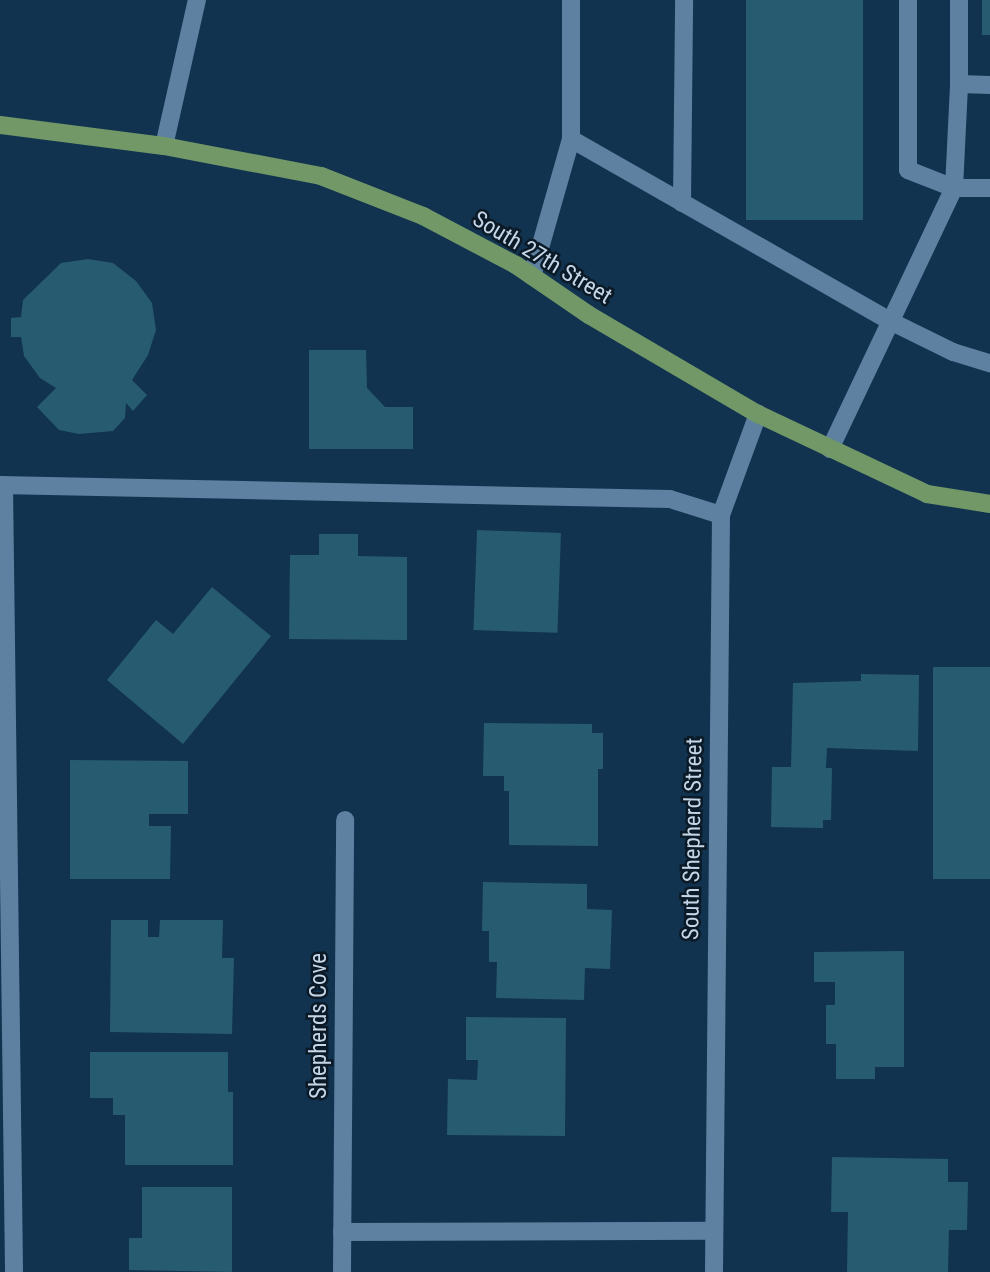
<!DOCTYPE html>
<style>
body{margin:0}
#map{position:relative;width:990px;height:1272px;overflow:hidden;background:#11334f;font-family:"Roboto Condensed",sans-serif}
div>[style]{position:absolute}
.building>*{inset:0;background:#275b70;transform-origin:0 0}
.minor>*{height:18px;margin:-9px;padding:0 9px;transform-origin:9px;border-radius:9px;background:#5e81a2}
.major>*{height:18px;margin:-9px;padding:0 9px;transform-origin:9px;border-radius:9px;background:#729868}
span{translate:-50% -50%;white-space:nowrap;text-align:center;line-height:1.15;-webkit-text-stroke:5px #0b1a26;paint-order:stroke}
.street-label{font-size:23px;color:#c4d6e8}
</style>
<div id="map">
<div class="building">
<i style="left:746px;top:0;width:117px;height:220px"></i>
<i style="left:982px;top:0;width:8px;height:35px"></i>
<i style="clip-path:polygon(88px 259px,113px 263px,136px 281px,152px 303px,156px 330px,148px 355px,132px 380px,147px 395px,133px 411px,126px 403px,125px 418px,113px 431px,79px 434px,59px 430px,37px 407px,56px 388px,40px 378px,24px 356px,21px 337px,11px 337px,11px 318px,21px 317px,23px 300px,61px 263px)"></i>
<i style="clip-path:polygon(309px 350px,366px 350px,367px 388px,385px 407px,413px 407px,413px 449px,309px 449px)"></i>
<i style="left:477px;top:530px;width:84px;height:100px;rotate:2deg"></i>
<i style="clip-path:polygon(319px 534px,358px 534px,358px 556px,407px 557px,407px 640px,289px 639px,290px 555px,319px 555px)"></i>
<i style="clip-path:polygon(212px 587px,271px 636px,183px 744px,107px 680px,156px 620px,173px 634px)"></i>
<i style="left:933px;top:667px;width:57px;height:212px"></i>
<i style="clip-path:polygon(861px 674px,919px 675px,918px 751px,827px 748px,826px 768px,832px 768px,831px 820px,823px 820px,823px 828px,771px 827px,772px 767px,791px 767px,793px 683px,861px 681px)"></i>
<i style="clip-path:polygon(484px 723px,592px 724px,592px 733px,603px 733px,603px 769px,598px 769px,598px 846px,509px 845px,509px 791px,504px 791px,504px 776px,483px 776px)"></i>
<i style="clip-path:polygon(70px 760px,188px 761px,188px 814px,149px 814px,149px 826px,171px 826px,170px 879px,70px 879px)"></i>
<i style="clip-path:polygon(483px 882px,587px 884px,587px 909px,612px 910px,610px 969px,585px 968px,584px 1000px,496px 998px,497px 962px,489px 962px,489px 931px,482px 931px)"></i>
<i style="clip-path:polygon(111px 920px,148px 920px,148px 937px,159px 937px,160px 920px,223px 920px,222px 958px,234px 958px,232px 1034px,110px 1032px)"></i>
<i style="clip-path:polygon(904px 951px,904px 1067px,875px 1067px,875px 1079px,836px 1079px,836px 1044px,826px 1044px,826px 1005px,835px 1005px,835px 982px,814px 982px,814px 952px)"></i>
<i style="clip-path:polygon(466px 1017px,566px 1018px,565px 1136px,447px 1135px,448px 1079px,477px 1080px,478px 1060px,466px 1060px)"></i>
<i style="clip-path:polygon(90px 1052px,228px 1052px,228px 1092px,233px 1092px,233px 1165px,125px 1165px,125px 1115px,113px 1115px,113px 1098px,90px 1098px)"></i>
<i style="clip-path:polygon(832px 1157px,948px 1159px,948px 1182px,968px 1182px,967px 1230px,949px 1230px,948px 1272px,847px 1272px,848px 1212px,831px 1212px)"></i>
<i style="clip-path:polygon(142px 1187px,232px 1187px,232px 1272px,129px 1270px,129px 1238px,142px 1238px)"></i>
</div>
<div class="minor">
<i style="left:571px;top:0;width:139px;rotate:90deg"></i>
<i style="left:571px;top:139px;width:369px;rotate:29.7deg"></i>
<i style="left:892px;top:322px;width:68px;rotate:26.2deg"></i>
<i style="left:953px;top:352px;width:39px;rotate:17deg"></i>
<i style="left:908px;top:0;width:170px;rotate:90deg"></i>
<i style="left:908px;top:170px;width:49px;rotate:21.4deg"></i>
<i style="left:954px;top:188px;width:104px;rotate:-87.2deg"></i>
<i style="left:959px;top:84px;width:31px;rotate:2deg"></i>
<i style="left:959px;top:0;width:84px;rotate:90deg"></i>
<i style="left:164px;top:146px;width:150px;rotate:-77.3deg"></i>
<i style="left:682px;top:203px;width:203px;rotate:-89.4deg"></i>
<i style="left:532px;top:276px;width:142px;rotate:-74.1deg"></i>
<i style="left:830px;top:449px;width:289px;rotate:-64.6deg"></i>
<i style="left:954px;top:188px;width:36px"></i>
<i style="left:0;top:485px;width:670px;rotate:1.2deg"></i>
<i style="left:670px;top:499px;width:53px;rotate:17.4deg"></i>
<i style="left:4px;top:485px;width:787px;rotate:89.27deg"></i>
<i style="left:342px;top:1232px;width:372px;rotate:-0.2deg"></i>
<i style="left:342px;top:1272px;width:452px;rotate:-89.6deg"></i>
<i style="left:714px;top:1272px;width:757px;rotate:-89.47deg"></i>
<i style="left:721px;top:515px;width:108px;rotate:-69.9deg"></i>
</div>
<div class="major">
<i style="left:0;top:125px;width:165px;rotate:7.3deg"></i>
<i style="left:164px;top:146px;width:160px;rotate:10.8deg"></i>
<i style="left:321px;top:176px;width:110px;rotate:21.4deg"></i>
<i style="left:423px;top:216px;width:105px;rotate:27.8deg"></i>
<i style="left:516px;top:265px;width:88px;rotate:34.4deg"></i>
<i style="left:589px;top:315px;width:196px;rotate:30.4deg"></i>
<i style="left:758px;top:414px;width:187px;rotate:25.3deg"></i>
<i style="left:927px;top:494px;width:64px;rotate:9deg"></i>
</div>
<div class="street-label">
<span style="left:542px;top:258px;rotate:31deg">South 27th Street</span>
<span style="left:693px;top:839px;rotate:-89deg">South Shepherd Street</span>
<span style="left:319px;top:1026px;rotate:-90deg">Shepherds Cove</span>
</div>
</div>
